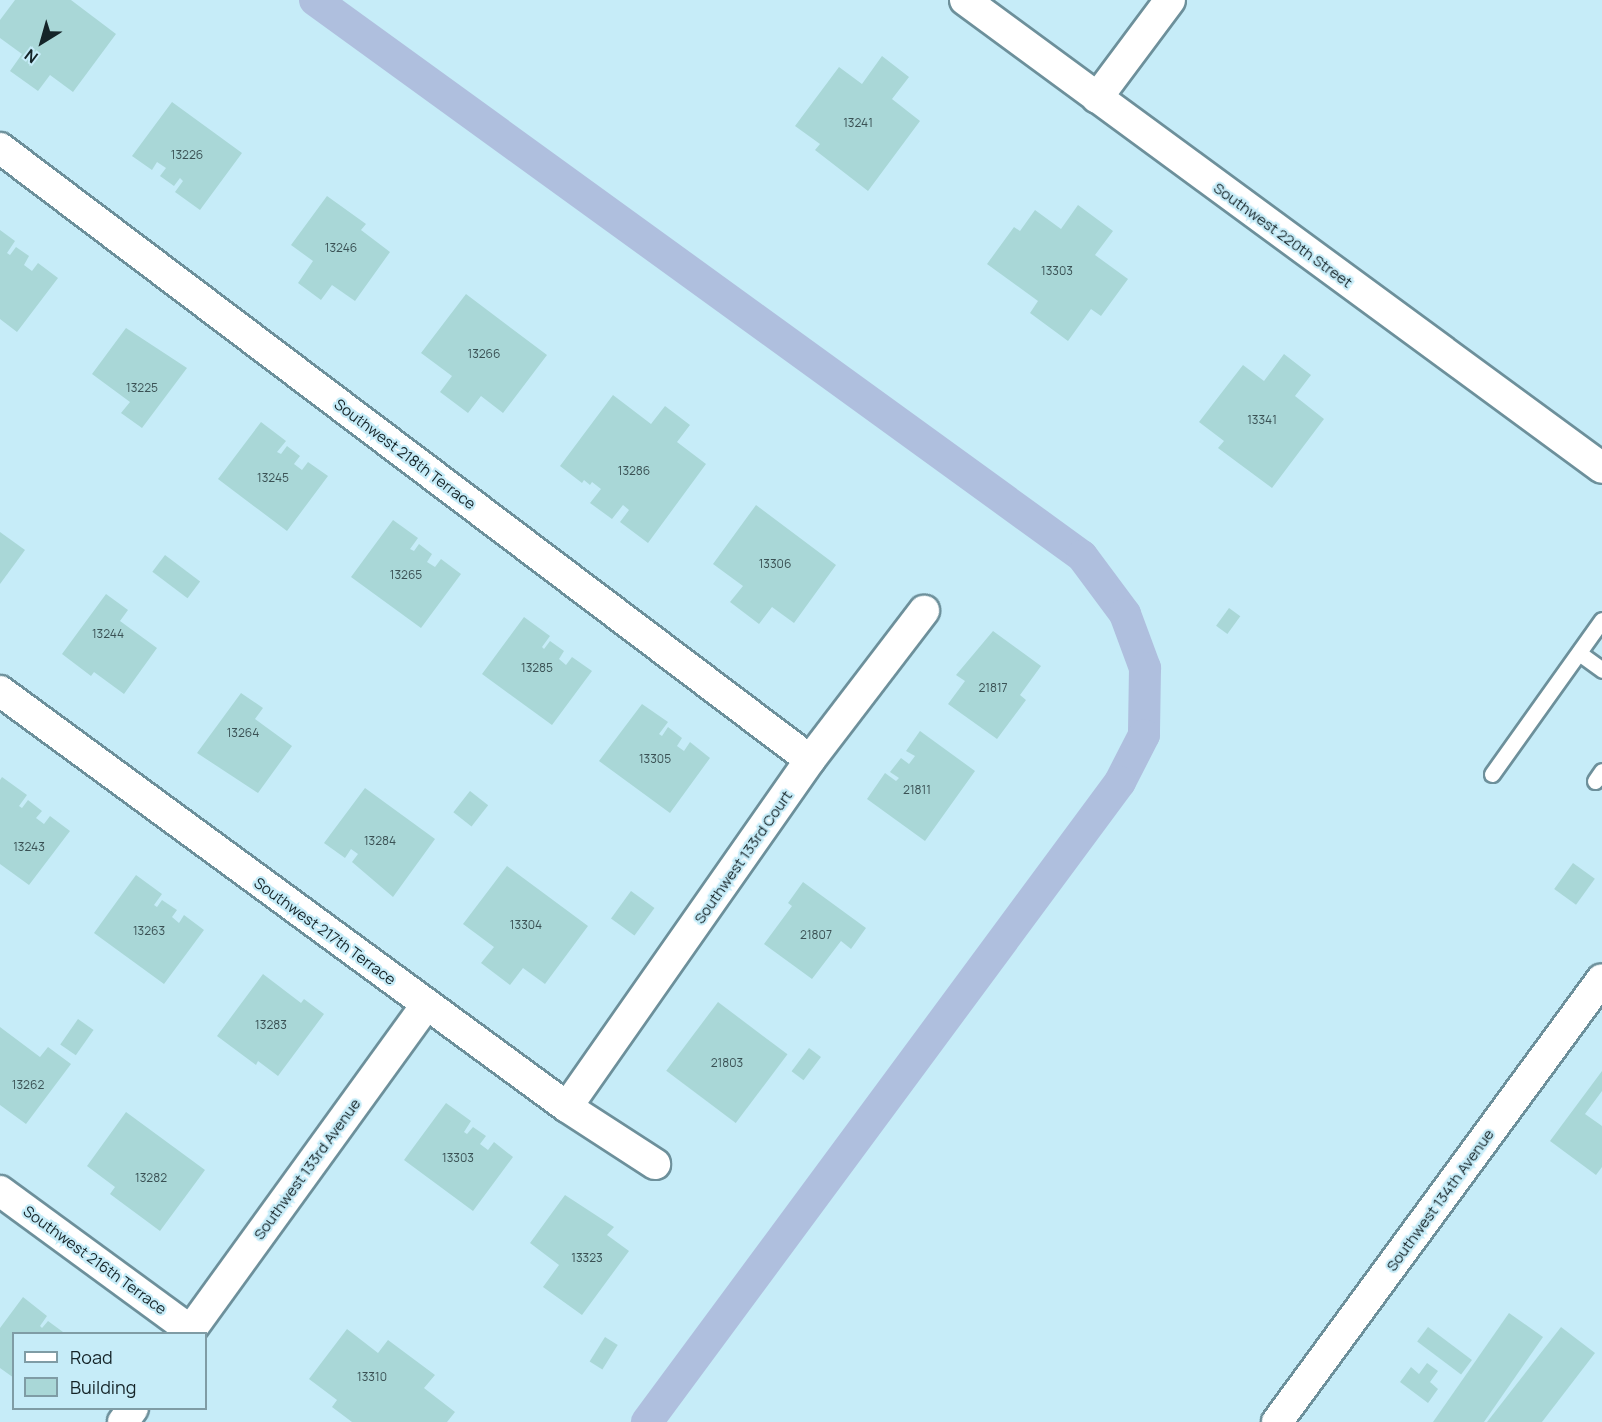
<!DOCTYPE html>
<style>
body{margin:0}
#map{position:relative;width:1602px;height:1422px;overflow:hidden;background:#c6ecf8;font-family:Manrope,sans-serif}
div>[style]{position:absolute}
.canal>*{height:32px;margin:-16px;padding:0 16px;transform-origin:16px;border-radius:16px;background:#afbfde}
.building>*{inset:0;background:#a9d7d7;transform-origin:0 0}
.roads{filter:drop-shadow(2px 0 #6d909b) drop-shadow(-2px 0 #6d909b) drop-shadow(0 2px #6d909b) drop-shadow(0 -2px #6d909b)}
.service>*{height:15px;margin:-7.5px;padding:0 7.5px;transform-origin:7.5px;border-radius:7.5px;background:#fff}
.minor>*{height:30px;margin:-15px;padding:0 15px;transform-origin:15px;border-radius:15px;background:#fff}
span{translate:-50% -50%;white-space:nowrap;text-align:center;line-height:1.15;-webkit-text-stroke:4.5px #c6ecf8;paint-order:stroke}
.number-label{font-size:12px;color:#3a5154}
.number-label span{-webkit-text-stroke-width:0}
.street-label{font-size:15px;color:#152428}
.legend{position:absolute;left:12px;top:1332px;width:195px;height:78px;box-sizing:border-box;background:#c6ecf8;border:2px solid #7f9ca5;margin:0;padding:8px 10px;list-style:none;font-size:18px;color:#152428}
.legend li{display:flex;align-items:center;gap:12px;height:30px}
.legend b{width:30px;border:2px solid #7f9ca5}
.north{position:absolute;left:12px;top:12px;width:60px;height:60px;-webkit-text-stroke:4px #c6ecf8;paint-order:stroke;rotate:217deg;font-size:16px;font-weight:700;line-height:24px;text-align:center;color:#152428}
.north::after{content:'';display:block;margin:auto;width:21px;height:27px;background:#152428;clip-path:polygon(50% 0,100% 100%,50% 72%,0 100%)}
</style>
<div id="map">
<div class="canal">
<i style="left:315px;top:0;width:947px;rotate:35.94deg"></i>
<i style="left:1082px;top:556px;width:72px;rotate:53.4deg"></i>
<i style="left:1125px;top:614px;width:58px;rotate:69.7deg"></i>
<i style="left:1145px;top:668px;width:67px;rotate:90.9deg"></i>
<i style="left:1144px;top:735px;width:53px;rotate:117.1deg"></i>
<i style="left:1120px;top:782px;width:796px;rotate:126.47deg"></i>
</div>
<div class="building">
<i style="clip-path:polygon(15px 0,71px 0,116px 34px,73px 92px,50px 75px,38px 91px,10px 71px,22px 54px,0 38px,0 20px)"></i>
<i style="clip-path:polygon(882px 56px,909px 77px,892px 99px,920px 121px,868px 191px,815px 150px,820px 144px,795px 126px,839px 67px,862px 84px)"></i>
<i style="clip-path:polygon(172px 102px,242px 153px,200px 210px,175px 192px,183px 181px,180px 178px,174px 186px,160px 176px,166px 168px,157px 162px,152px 170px,132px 156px)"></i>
<i style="clip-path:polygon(327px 196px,366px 224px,361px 230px,390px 252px,355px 301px,332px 285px,321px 300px,298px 283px,313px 261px,291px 245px)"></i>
<i style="clip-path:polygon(1078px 205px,1113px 231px,1095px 255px,1128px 279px,1101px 316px,1091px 309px,1068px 341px,1030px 313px,1038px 301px,987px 264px,1014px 227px,1020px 231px,1035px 210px,1061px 229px)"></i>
<i style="clip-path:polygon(0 230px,15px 241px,7px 253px,10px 255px,16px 247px,29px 256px,24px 265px,32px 271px,38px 263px,58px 278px,17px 332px,0 319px)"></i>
<i style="clip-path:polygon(466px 294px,547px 355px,503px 413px,481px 396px,468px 413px,440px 392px,452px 376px,421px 353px)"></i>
<i style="clip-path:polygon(126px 328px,187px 368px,142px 428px,121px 413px,130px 402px,92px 374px)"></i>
<i style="clip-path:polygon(1284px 354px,1311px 375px,1295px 396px,1324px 419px,1272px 488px,1218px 448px,1224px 441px,1199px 422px,1243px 365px,1264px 381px)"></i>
<i style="clip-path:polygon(613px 395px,651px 424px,665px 406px,690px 425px,677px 442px,706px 464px,648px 543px,620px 522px,629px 510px,623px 505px,612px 519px,590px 503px,601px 489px,592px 482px,590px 485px,584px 480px,582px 483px,560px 466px)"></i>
<i style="clip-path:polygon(261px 422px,286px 441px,277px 452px,281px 454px,287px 446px,300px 456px,294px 464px,302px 470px,308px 462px,328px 476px,287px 531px,218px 479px)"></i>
<i style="clip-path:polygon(756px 505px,836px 565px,794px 623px,772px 607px,759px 624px,730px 602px,743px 586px,713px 564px)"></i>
<i style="clip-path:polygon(393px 520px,418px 538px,410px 549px,414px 551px,419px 544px,432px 554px,427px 562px,435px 567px,441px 559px,461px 574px,421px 628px,351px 577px)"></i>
<i style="clip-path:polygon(0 532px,25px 550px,0 584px)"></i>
<i style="left:165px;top:555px;width:44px;height:21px;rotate:37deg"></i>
<i style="clip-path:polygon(106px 594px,128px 610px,120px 621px,157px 648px,124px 694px,94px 672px,91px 676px,62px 654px)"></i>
<i style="left:1229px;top:608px;width:14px;height:22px;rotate:36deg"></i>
<i style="clip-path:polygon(524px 617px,550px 636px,542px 647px,544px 649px,550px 641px,564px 651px,559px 659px,566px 665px,572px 657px,592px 671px,552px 725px,482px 674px)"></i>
<i style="clip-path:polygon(993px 631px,1041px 666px,1020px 695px,1026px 700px,997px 739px,948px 704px,965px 681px,956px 675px)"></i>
<i style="clip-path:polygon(241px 693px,263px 708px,255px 719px,292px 746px,258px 793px,197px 753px)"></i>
<i style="clip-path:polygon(642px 704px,668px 722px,659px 734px,662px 736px,668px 727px,682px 738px,677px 746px,684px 751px,690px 742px,710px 758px,670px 813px,599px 761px)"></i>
<i style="clip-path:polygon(920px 731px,975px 771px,925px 841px,867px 799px,885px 773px,896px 781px,899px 778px,890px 772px,901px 758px,909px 764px,915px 756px,906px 751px)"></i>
<i style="clip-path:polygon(2px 777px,27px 795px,19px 806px,22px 808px,28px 800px,42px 811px,36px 818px,44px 824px,50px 816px,70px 831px,29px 885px,0 864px,0 780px)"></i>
<i style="clip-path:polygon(365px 788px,435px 839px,393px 897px,352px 862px,358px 854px,351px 849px,345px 858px,324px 843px)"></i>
<i style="left:470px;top:791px;width:23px;height:27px;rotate:38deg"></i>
<i style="left:1573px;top:863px;width:27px;height:32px;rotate:36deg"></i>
<i style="clip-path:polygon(507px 866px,588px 926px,545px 984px,523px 968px,510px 985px,481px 963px,494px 947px,463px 924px)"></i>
<i style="clip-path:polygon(136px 875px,162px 894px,154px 905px,157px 907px,162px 900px,177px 910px,172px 917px,179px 923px,184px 915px,204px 930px,164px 984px,94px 933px)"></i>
<i style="clip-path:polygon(803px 882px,866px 928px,851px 949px,841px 941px,812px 979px,764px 944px,792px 906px,788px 903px)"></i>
<i style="left:631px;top:891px;width:29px;height:34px;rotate:36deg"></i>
<i style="clip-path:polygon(263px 974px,301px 1003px,304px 999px,324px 1014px,278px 1076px,258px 1061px,256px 1065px,217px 1036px)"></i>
<i style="left:718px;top:1002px;width:87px;height:86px;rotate:37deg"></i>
<i style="left:78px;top:1019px;width:19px;height:31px;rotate:35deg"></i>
<i style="clip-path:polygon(0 1027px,40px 1057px,48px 1047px,71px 1064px,26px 1124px,0 1105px)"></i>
<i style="left:809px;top:1048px;width:15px;height:29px;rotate:37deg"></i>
<i style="clip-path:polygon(1602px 1071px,1602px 1091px,1585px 1114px,1602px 1126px,1602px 1167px,1596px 1175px,1550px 1141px)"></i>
<i style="clip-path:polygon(446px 1103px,471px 1121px,464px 1132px,467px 1134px,473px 1127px,486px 1136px,480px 1144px,488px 1150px,494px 1142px,513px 1157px,473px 1211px,404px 1160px)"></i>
<i style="clip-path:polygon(126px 1112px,205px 1170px,160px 1231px,110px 1194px,115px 1187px,87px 1166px)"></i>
<i style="clip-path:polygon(565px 1195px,614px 1227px,607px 1235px,629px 1251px,582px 1315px,543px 1287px,559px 1265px,530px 1243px)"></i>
<i style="clip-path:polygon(23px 1297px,47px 1316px,40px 1326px,42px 1328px,48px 1321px,63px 1332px,14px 1334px,14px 1378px,0 1368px,0 1328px)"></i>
<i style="clip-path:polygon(1509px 1313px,1543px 1337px,1484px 1422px,1433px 1422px)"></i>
<i style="left:1428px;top:1327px;width:55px;height:18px;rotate:37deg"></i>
<i style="clip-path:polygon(1561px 1327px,1595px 1353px,1542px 1422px,1487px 1422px)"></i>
<i style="clip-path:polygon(347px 1329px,378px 1353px,388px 1340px,435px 1375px,424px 1388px,455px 1412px,447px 1422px,352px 1422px,332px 1407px,337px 1400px,309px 1379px)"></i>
<i style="left:605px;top:1337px;width:15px;height:29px;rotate:32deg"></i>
<i style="clip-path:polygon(1427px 1363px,1438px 1371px,1430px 1382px,1438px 1389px,1428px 1403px,1400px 1382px,1411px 1367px,1419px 1374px)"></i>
</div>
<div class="roads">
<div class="service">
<i style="left:1579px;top:653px;width:29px;rotate:36deg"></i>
<i style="left:1492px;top:774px;width:189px;rotate:-54.5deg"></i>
<i style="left:1595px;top:781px;width:12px;rotate:-55deg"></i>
</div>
<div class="minor">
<i style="left:965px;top:0;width:790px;rotate:36.3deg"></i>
<i style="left:1097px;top:98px;width:122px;rotate:-53.3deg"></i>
<i style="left:0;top:148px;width:1015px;rotate:37.07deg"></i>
<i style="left:0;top:691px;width:703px;rotate:36.27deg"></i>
<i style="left:567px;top:1107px;width:105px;rotate:32.9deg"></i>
<i style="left:567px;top:1107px;width:424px;rotate:-55deg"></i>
<i style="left:810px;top:760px;width:188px;rotate:-52.6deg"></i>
<i style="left:0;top:1191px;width:235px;rotate:36.2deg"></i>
<i style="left:188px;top:1334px;width:406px;rotate:-54.1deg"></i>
<i style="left:123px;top:1422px;width:17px;rotate:-54deg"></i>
<i style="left:1277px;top:1422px;width:549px;rotate:-53.73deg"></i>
</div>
</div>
<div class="number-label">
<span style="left:858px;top:123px">13241</span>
<span style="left:187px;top:155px">13226</span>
<span style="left:341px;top:248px">13246</span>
<span style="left:1057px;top:271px">13303</span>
<span style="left:484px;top:354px">13266</span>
<span style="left:142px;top:388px">13225</span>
<span style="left:1262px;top:420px">13341</span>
<span style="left:634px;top:471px">13286</span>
<span style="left:273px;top:478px">13245</span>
<span style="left:775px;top:564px">13306</span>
<span style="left:406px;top:575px">13265</span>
<span style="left:108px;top:634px">13244</span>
<span style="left:537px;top:668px">13285</span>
<span style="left:993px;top:688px">21817</span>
<span style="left:243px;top:733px">13264</span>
<span style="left:655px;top:759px">13305</span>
<span style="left:917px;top:790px">21811</span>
<span style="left:380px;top:841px">13284</span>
<span style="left:29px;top:847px">13243</span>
<span style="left:526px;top:925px">13304</span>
<span style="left:149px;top:931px">13263</span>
<span style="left:816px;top:935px">21807</span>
<span style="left:271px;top:1025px">13283</span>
<span style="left:727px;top:1063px">21803</span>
<span style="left:28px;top:1085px">13262</span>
<span style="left:458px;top:1158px">13303</span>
<span style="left:151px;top:1178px">13282</span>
<span style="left:587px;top:1258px">13323</span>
<span style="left:372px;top:1377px">13310</span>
</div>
<div class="street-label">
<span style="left:1283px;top:235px;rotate:36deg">Southwest 220th Street</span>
<span style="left:405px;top:454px;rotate:37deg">Southwest 218th Terrace</span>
<span style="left:743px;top:857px;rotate:-55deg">Southwest 133rd Court</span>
<span style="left:325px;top:931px;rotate:36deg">Southwest 217th Terrace</span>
<span style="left:307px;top:1169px;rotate:-54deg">Southwest 133rd Avenue</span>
<span style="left:1440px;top:1200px;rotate:-54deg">Southwest 134th Avenue</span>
<span style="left:95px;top:1260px;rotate:36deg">Southwest 216th Terrace</span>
</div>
<ul class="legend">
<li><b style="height:8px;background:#fff"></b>Road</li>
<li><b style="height:16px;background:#a9d7d7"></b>Building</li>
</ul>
<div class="north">N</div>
</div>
